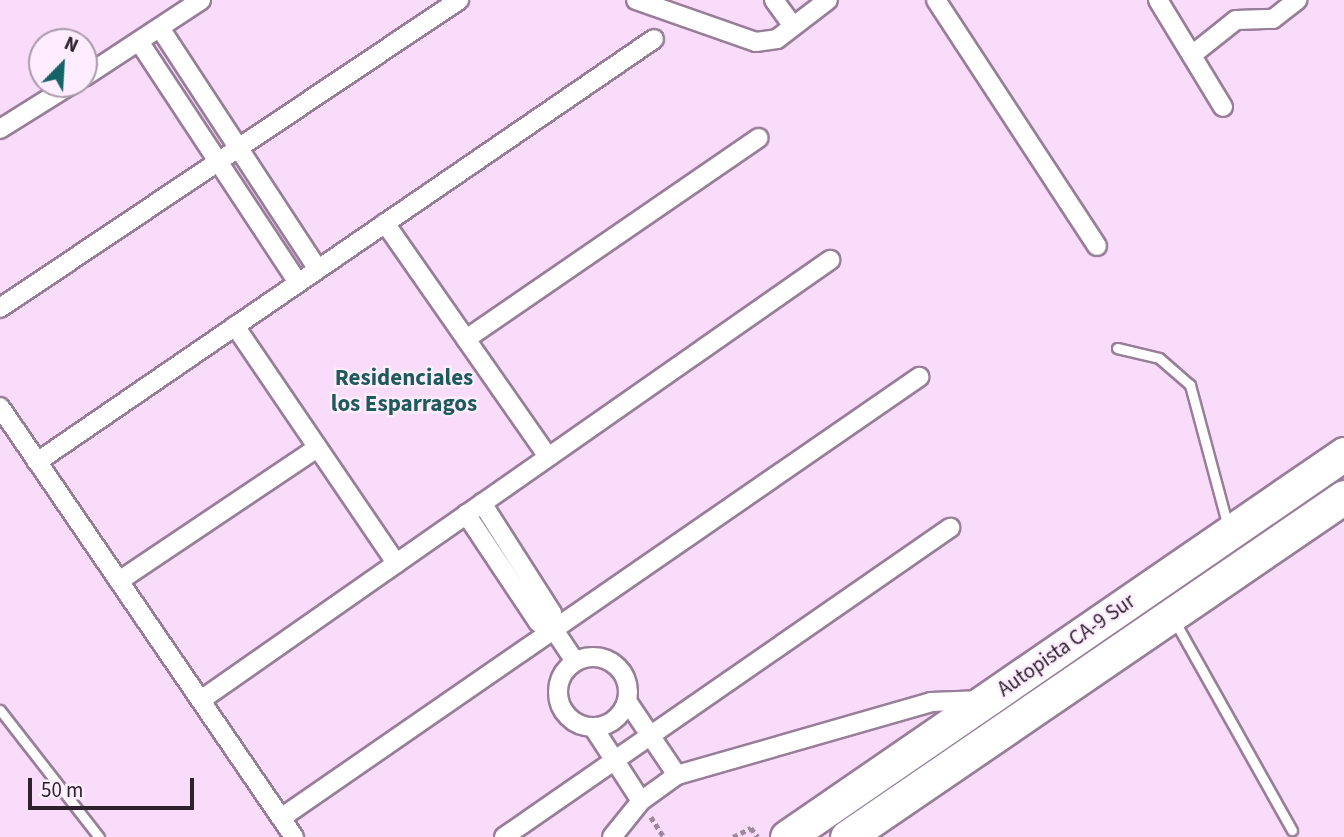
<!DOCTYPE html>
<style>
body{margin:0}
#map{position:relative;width:1344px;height:837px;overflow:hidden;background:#f8dcf9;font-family:"Source Sans 3",sans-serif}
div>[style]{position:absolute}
.path>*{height:4.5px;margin-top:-2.25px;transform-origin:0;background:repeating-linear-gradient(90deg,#9c879c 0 5px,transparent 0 8.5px)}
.roads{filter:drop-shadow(2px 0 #987e99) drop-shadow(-2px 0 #987e99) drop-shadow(0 2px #987e99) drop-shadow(0 -2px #987e99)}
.lane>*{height:9px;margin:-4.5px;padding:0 4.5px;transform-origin:4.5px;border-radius:4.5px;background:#fff}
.street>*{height:18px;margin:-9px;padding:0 9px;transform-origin:9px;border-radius:9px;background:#fff}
.street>.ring{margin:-9px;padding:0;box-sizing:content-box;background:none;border:18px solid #fff;border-radius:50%}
.highway>*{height:33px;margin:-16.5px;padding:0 16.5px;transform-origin:16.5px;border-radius:16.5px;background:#fff}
span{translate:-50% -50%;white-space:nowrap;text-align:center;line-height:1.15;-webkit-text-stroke:5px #feedff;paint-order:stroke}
.street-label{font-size:21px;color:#2c212c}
.neighbourhood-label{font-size:23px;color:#1e5a5c;font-weight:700}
.north{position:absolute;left:28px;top:28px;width:70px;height:70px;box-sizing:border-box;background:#feedff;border:2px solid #aa9bab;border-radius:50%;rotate:24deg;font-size:19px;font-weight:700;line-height:28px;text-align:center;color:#2c212c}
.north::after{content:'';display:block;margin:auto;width:24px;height:32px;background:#146467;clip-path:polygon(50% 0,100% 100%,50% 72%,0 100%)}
.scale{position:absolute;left:28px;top:778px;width:166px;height:32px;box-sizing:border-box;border:4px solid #2c212c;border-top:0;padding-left:9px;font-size:21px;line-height:24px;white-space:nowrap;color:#2c212c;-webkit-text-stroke:5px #feedff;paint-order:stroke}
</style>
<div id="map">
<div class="path">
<i style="left:651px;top:817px;width:24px;rotate:57deg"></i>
<i style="left:733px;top:837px;width:20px;rotate:-27deg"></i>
<i style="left:751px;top:828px;width:11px;rotate:52deg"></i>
</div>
<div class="roads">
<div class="lane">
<i style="left:1117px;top:348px;width:43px;rotate:13.4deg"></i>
<i style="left:1159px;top:358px;width:41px;rotate:41.1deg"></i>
<i style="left:1190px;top:385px;width:147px;rotate:75deg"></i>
<i style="left:1174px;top:620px;width:241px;rotate:60.7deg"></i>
<i style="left:0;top:710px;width:161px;rotate:52.1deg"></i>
</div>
<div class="street">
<i style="left:636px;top:0;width:127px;rotate:19.3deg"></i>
<i style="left:756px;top:42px;width:21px;rotate:-8deg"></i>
<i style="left:777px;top:39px;width:64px;rotate:-37.4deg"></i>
<i style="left:774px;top:0;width:32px;rotate:54deg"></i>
<i style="left:936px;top:0;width:294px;rotate:56.8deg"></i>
<i style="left:1158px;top:0;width:125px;rotate:58.7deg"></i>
<i style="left:160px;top:28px;width:288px;rotate:56.8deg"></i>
<i style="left:140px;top:43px;width:287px;rotate:56.6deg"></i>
<i style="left:1192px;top:55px;width:56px;rotate:-38.5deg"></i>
<i style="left:1236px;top:20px;width:37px;rotate:-2deg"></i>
<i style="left:1273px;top:19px;width:31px;rotate:-38deg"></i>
<i style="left:84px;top:77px;width:140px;rotate:-33.3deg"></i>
<i style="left:0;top:129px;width:85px;rotate:-32deg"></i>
<i style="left:385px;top:223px;width:285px;rotate:55.1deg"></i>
<i style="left:0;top:308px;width:553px;rotate:-33.86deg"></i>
<i style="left:235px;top:326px;width:287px;rotate:55.8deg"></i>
<i style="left:466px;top:339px;width:355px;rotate:-34.5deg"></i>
<i style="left:0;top:407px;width:521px;rotate:55.64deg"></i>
<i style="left:37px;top:462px;width:748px;rotate:-34.43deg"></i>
<i style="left:482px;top:503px;width:130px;rotate:57.5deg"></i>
<i style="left:552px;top:613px;width:17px;rotate:83deg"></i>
<i style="left:554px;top:630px;width:37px;rotate:56deg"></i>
<i style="left:466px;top:514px;width:130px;rotate:56.3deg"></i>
<i style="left:538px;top:622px;width:18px;rotate:27deg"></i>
<i style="left:119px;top:581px;width:239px;rotate:-33.9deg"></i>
<i class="ring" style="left:558px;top:657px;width:52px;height:52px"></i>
<i style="left:201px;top:700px;width:768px;rotate:-34.97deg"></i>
<i style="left:627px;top:701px;width:89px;rotate:56deg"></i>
<i style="left:593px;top:727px;width:88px;rotate:57deg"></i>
<i style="left:281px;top:818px;width:776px;rotate:-34.65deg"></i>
<i style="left:504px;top:837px;width:543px;rotate:-34.72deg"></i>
<i style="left:612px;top:837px;width:46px;rotate:-51.1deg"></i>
<i style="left:641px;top:801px;width:44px;rotate:-35.8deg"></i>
<i style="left:677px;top:775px;width:264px;rotate:-16deg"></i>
<i style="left:931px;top:702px;width:52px;rotate:-2.2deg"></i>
</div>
<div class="highway">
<i style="left:787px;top:837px;width:676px;rotate:-34.51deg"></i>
<i style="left:847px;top:837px;width:602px;rotate:-34.38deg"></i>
</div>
</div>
<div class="street-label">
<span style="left:1066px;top:645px;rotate:-35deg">Autopista CA-9 Sur</span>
</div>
<div class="neighbourhood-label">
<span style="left:404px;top:391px">Residenciales<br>los Esparragos</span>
</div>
<div class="north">N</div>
<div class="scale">50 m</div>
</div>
